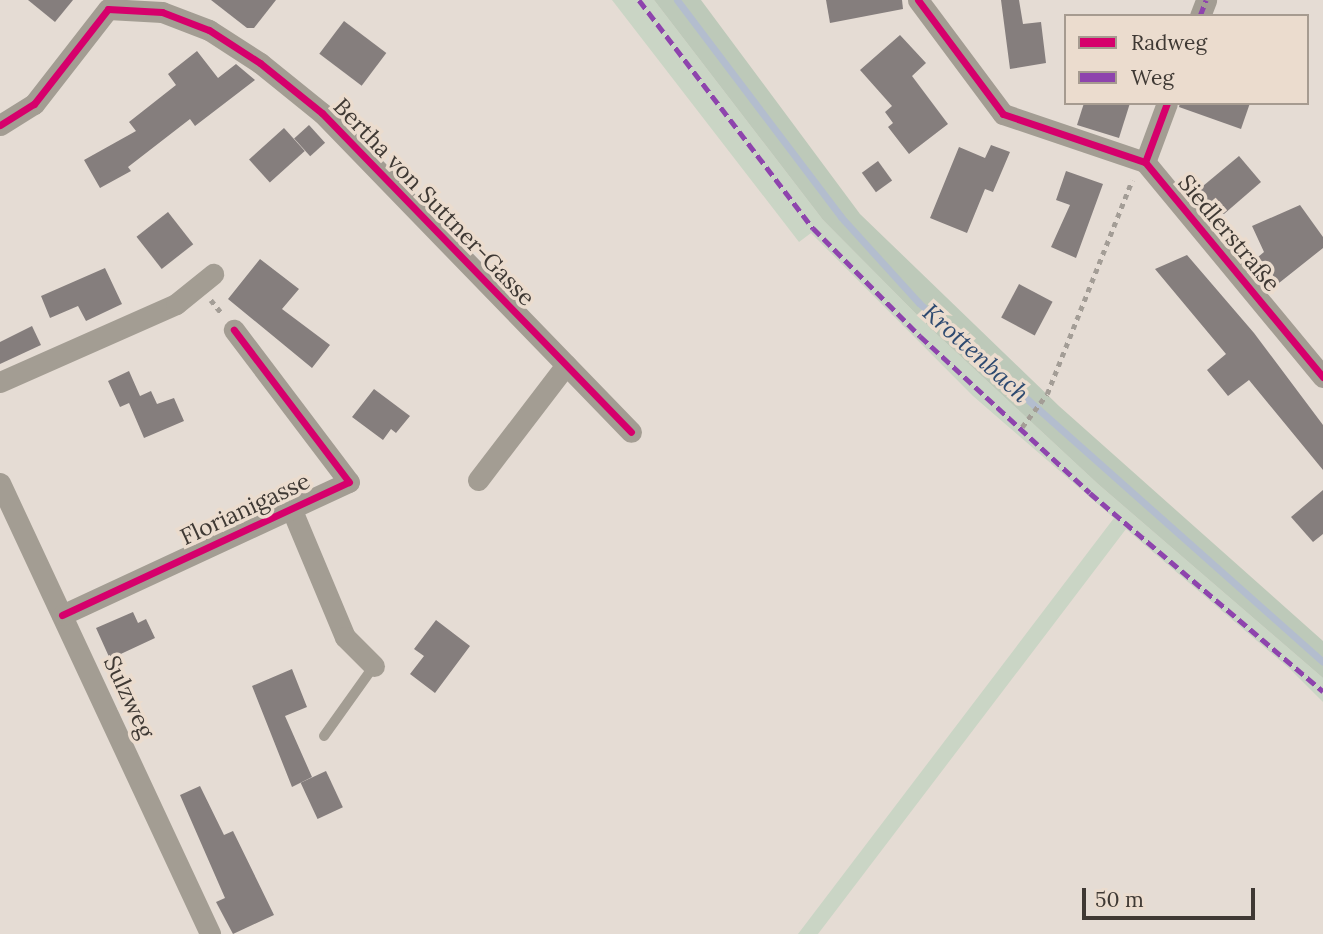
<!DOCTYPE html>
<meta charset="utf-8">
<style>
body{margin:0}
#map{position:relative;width:1323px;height:934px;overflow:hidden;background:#e5dcd4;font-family:Lora,serif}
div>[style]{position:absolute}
.green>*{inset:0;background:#cad5c5}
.forest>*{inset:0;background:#bdc9b9}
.stream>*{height:7px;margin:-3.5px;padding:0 3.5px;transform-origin:3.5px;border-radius:3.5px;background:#b3bdce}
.building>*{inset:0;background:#857e7d;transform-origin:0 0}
.path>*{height:4.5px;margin-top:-2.25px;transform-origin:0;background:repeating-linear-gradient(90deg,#a39d96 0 5px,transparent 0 10px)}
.service>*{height:10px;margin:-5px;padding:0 5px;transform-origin:5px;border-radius:5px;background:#a39d93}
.minor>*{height:21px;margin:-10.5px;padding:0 10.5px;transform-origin:10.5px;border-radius:10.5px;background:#a39d93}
.quiet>*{height:5px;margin-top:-2.5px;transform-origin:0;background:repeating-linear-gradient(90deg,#8e44ad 0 10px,transparent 0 15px)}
.cycleway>*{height:7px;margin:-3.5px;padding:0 3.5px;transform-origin:3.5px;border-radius:3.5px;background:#d6006c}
span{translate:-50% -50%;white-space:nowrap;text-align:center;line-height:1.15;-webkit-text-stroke:7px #ebdcce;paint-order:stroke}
.street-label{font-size:23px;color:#3f3934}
.water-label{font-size:24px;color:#2e4a70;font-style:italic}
.legend{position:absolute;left:1064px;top:14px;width:245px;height:91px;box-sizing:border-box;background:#ebdcce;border:2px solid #a69b90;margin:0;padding:9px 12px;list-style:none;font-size:21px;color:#3f3934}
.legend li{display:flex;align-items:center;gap:14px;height:35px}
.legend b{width:35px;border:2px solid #a69b90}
.scale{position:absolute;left:1082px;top:888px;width:173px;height:32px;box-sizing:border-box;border:4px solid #3f3934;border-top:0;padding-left:9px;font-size:21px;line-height:24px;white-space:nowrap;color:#3f3934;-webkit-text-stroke:5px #ebdcce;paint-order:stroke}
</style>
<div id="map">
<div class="green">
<i style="clip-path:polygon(612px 0,654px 0,823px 220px,929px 327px,1098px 484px,1323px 678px,1323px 702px,1290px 669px,1126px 529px,818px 934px,798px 934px,1114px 518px,973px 396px,811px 233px,799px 242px)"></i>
</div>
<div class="forest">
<i style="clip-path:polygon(654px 0,701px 0,860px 214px,1059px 406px,1323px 641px,1323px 678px,1098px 484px,929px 327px,823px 220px)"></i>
</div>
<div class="stream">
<i style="left:677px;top:0;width:272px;rotate:52.9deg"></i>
<i style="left:841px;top:217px;width:116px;rotate:47.8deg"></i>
<i style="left:919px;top:303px;width:540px;rotate:41.62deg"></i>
</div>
<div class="building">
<i style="clip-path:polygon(28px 0,73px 0,55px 22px)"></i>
<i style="clip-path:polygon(211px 0,276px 0,254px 28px,247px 28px)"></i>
<i style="clip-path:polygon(826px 0,902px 0,903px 9px,830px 23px)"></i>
<i style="clip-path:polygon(1001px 0,1019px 0,1023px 24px,1041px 22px,1046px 63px,1010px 69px)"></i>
<i style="left:344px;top:21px;width:53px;height:41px;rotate:37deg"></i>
<i style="clip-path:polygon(900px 35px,926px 63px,912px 76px,948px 124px,909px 154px,888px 127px,893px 123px,885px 112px,892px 106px,860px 70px)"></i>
<i style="clip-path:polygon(197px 51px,218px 78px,236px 64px,255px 80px,195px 126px,190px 119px,128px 167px,131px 171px,100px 188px,84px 160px,136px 131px,129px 122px,176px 85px,168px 74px)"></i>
<i style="clip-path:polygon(1084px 103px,1130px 103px,1119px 138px,1077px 125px)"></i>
<i style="clip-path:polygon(1180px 103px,1250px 103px,1241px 129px,1179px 107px)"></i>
<i style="left:309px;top:125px;width:24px;height:20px;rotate:48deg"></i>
<i style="left:284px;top:128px;width:31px;height:47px;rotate:48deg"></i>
<i style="clip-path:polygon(991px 145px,1010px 152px,993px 192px,985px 189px,967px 233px,930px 218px,959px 147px,985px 158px)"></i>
<i style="clip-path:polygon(1239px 156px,1261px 182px,1224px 214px,1217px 214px,1197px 191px)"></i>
<i style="left:878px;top:161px;width:24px;height:20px;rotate:54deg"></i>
<i style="clip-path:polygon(1066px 171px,1103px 184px,1076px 258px,1051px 247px,1070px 205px,1056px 200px)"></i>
<i style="clip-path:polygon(1300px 205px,1323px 237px,1323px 248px,1279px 283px,1258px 257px,1264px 252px,1252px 226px)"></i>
<i style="left:168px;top:212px;width:41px;height:40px;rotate:52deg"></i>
<i style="clip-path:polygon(1187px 255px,1254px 333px,1323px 425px,1323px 470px,1249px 380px,1228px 396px,1207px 370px,1226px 354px,1155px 269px)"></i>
<i style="clip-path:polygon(260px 259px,299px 289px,282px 309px,330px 345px,312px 368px,228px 299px)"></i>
<i style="clip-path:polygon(105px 268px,122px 304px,86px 321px,78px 306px,50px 318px,41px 296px)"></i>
<i style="left:1019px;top:284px;width:38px;height:38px;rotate:28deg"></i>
<i style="clip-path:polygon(32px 326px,41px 345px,0 364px,0 342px)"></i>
<i style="clip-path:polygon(129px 371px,140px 396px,151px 391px,157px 404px,174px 398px,184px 421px,144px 438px,129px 403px,120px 407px,108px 381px)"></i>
<i style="clip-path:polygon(374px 389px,410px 416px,396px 433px,391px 429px,383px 440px,352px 417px)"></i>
<i style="clip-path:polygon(1323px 490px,1323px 534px,1313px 542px,1291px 517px)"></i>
<i style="clip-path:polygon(133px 612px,138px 623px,146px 619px,155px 638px,110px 659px,96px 628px)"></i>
<i style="clip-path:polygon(436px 620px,470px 646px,435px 693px,410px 674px,424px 656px,414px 649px)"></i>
<i style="clip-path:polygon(292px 669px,307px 707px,285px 716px,312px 777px,292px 787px,252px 686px)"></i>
<i style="left:326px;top:771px;width:40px;height:28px;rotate:65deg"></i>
<i style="clip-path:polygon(200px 786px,224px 835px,233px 831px,274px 915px,233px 934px,216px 902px,225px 898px,180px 795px)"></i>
</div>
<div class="path">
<i style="left:211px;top:300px;width:19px;rotate:51deg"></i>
<i style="left:1022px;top:427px;width:41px;rotate:-52.9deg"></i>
<i style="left:1047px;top:394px;width:230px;rotate:-68.3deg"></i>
</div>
<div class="service">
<i style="left:324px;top:736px;width:86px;rotate:-54.5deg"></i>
</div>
<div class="minor">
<i style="left:918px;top:0;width:142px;rotate:53.3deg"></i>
<i style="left:1003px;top:114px;width:150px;rotate:18.7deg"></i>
<i style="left:1200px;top:16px;width:17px;rotate:-69deg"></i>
<i style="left:1167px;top:103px;width:63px;rotate:110.4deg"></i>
<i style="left:1145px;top:162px;width:279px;rotate:50.4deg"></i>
<i style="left:0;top:125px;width:40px;rotate:-32deg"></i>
<i style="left:34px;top:104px;width:120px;rotate:-52.1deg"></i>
<i style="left:108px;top:9px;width:54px;rotate:3.2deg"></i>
<i style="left:162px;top:12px;width:50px;rotate:21deg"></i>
<i style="left:209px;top:30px;width:61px;rotate:32.9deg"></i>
<i style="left:260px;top:63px;width:80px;rotate:38.9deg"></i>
<i style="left:322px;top:113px;width:444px;rotate:45.9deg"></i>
<i style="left:0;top:382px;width:193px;rotate:-23.9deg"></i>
<i style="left:176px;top:304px;width:48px;rotate:-39deg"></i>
<i style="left:478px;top:480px;width:145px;rotate:-52.6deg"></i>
<i style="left:0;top:483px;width:497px;rotate:65deg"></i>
<i style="left:291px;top:508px;width:140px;rotate:67.3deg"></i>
<i style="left:345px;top:637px;width:41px;rotate:45deg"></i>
<i style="left:62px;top:615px;width:316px;rotate:-24.9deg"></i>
<i style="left:349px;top:482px;width:191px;rotate:-127.1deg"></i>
</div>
<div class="quiet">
<i style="left:639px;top:0;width:287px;rotate:52.7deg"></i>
<i style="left:813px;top:228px;width:152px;rotate:45.3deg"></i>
<i style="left:920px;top:336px;width:231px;rotate:42.7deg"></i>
<i style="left:1090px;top:493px;width:306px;rotate:40.4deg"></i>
<i style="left:1200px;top:16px;width:17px;rotate:-69deg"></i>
</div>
<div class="cycleway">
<i style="left:918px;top:0;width:142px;rotate:53.3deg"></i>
<i style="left:1003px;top:114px;width:150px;rotate:18.7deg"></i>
<i style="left:1167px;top:103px;width:63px;rotate:110.4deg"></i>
<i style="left:1145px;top:162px;width:279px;rotate:50.4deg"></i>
<i style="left:0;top:125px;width:40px;rotate:-32deg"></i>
<i style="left:34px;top:104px;width:120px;rotate:-52.1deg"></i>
<i style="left:108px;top:9px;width:54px;rotate:3.2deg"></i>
<i style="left:162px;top:12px;width:50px;rotate:21deg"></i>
<i style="left:209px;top:30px;width:61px;rotate:32.9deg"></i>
<i style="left:260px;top:63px;width:80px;rotate:38.9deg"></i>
<i style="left:322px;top:113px;width:444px;rotate:45.9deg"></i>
<i style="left:62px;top:615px;width:316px;rotate:-24.9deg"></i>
<i style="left:349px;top:482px;width:191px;rotate:-127.1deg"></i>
</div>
<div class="street-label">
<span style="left:434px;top:202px;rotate:46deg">Bertha von Suttner-Gasse</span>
<span style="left:1229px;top:233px;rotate:50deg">Siedlerstraße</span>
<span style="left:245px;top:509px;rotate:-25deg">Florianigasse</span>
<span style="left:129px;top:697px;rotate:65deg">Sulzweg</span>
</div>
<div class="water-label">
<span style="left:976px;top:353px;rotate:42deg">Krottenbach</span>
</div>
<ul class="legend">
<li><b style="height:9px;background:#d6006c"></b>Radweg</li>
<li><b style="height:9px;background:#8e44ad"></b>Weg</li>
</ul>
<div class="scale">50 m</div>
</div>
